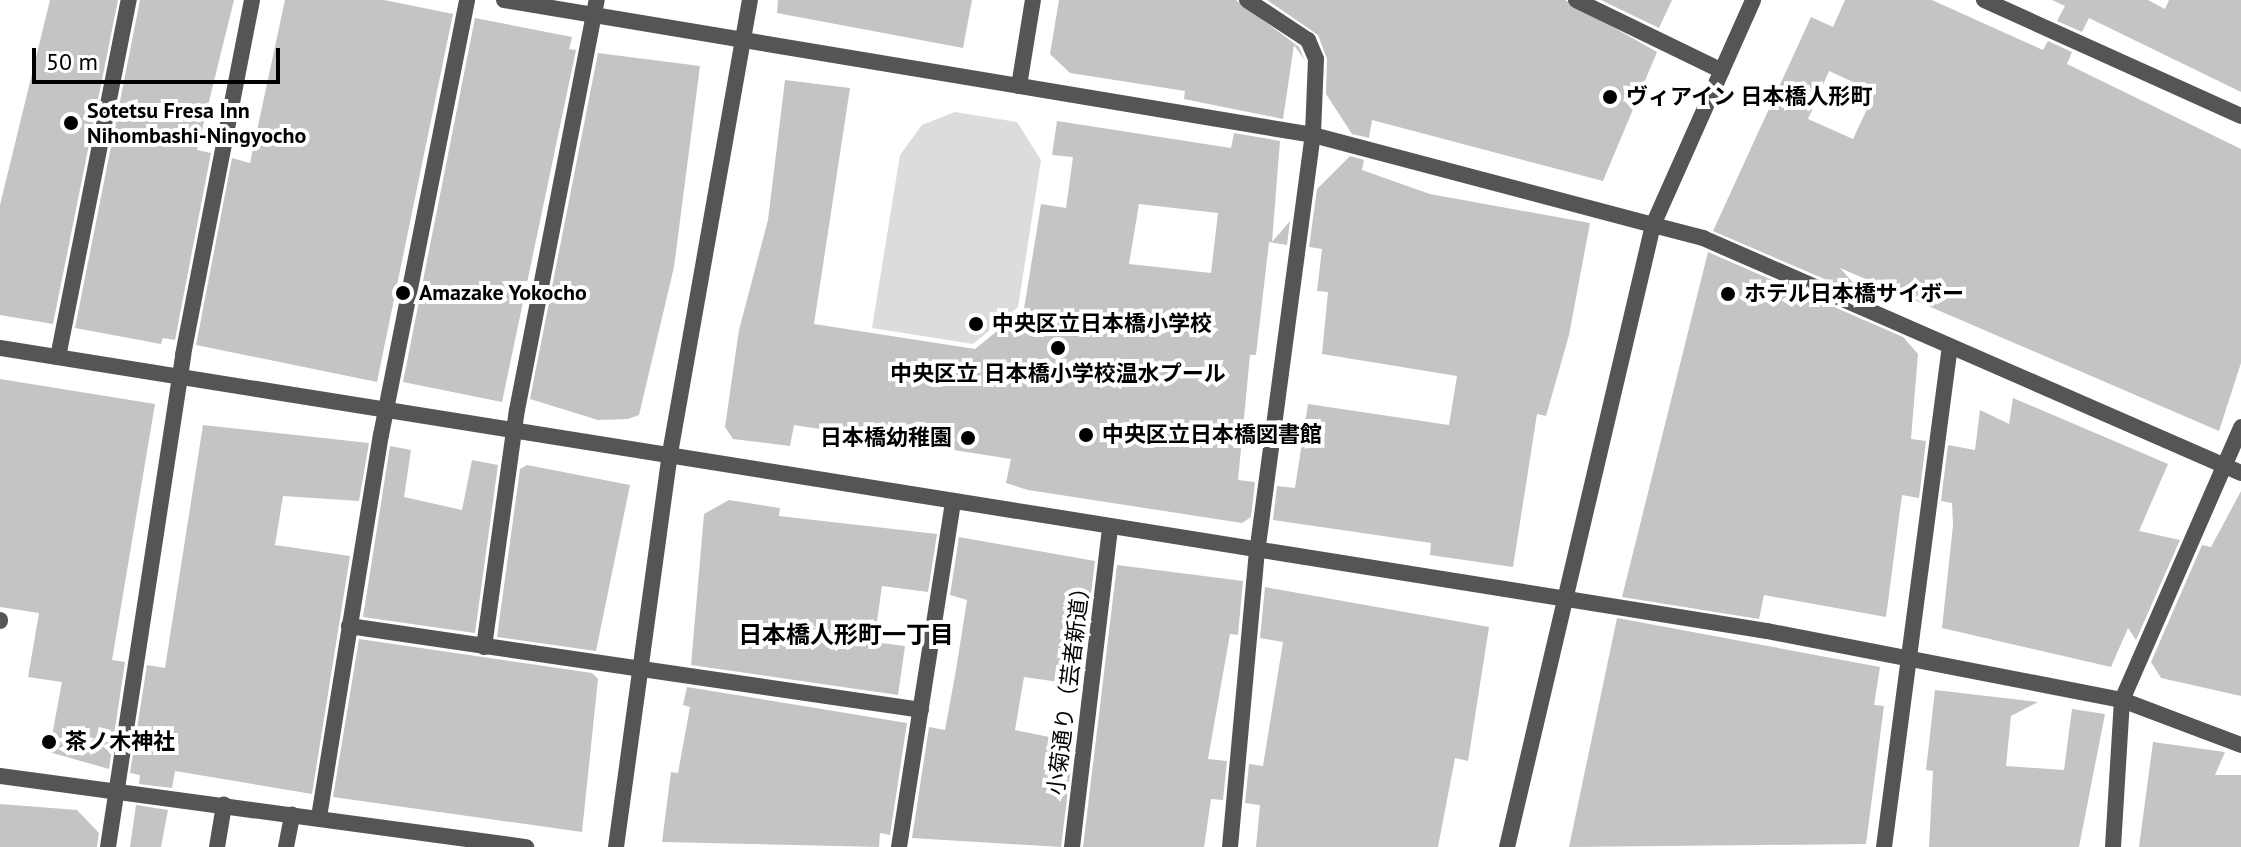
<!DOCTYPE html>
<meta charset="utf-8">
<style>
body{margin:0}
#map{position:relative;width:2241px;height:847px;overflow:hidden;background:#fff;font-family:"PT Sans","Noto Sans JP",sans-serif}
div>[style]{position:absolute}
.green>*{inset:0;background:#dcdcdc}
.building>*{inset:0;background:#c4c4c4}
.pedestrian>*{height:16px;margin:-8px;padding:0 8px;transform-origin:8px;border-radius:8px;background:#555}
.minor>*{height:16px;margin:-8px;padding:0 8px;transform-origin:8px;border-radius:8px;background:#555}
.tertiary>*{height:16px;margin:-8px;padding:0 8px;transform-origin:8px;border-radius:8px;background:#555}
.dots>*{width:22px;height:22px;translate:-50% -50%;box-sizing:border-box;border:4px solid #fff;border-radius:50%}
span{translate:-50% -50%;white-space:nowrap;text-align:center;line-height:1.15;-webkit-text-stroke:8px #fff;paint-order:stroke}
.poi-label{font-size:22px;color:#000;font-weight:700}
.left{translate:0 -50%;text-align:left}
.right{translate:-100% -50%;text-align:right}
.street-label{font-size:22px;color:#000}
.neighbourhood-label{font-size:24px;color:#000;font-weight:700}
.scale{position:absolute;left:32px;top:48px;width:248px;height:36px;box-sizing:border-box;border:4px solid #000;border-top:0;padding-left:10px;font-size:24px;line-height:28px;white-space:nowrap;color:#000;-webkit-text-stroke:6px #fff;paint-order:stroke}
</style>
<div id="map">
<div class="green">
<i style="clip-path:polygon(955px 112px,1017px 122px,1041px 160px,1018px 307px,973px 344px,872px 328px,900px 155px,922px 125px)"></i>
</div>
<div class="building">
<i style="clip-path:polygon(50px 0,118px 0,53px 324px,0 315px,0 205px)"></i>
<i style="clip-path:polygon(140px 0,234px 0,197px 150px,211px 153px,175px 340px,163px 338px,161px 344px,75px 328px)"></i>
<i style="clip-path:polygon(285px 0,384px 0,453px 14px,377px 382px,196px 345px,232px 158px,250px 163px)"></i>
<i style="clip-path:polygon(778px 0,972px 0,963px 48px,777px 13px)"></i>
<i style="clip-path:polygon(1059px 0,1236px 0,1299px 47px,1305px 61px,1294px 45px,1283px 119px,1184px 99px,1185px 91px,1070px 73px,1050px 54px)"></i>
<i style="clip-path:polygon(1267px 0,1565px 0,1657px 52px,1603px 181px,1372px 120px,1369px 138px,1352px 134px,1326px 94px,1327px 59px,1318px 35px)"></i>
<i style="clip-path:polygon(1601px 0,1672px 0,1659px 28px)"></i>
<i style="clip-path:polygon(evenodd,1845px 0,1932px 0,2043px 50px,2048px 41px,2072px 52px,2067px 64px,2241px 149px,2241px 363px,2219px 431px,1840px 268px,1866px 297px,1713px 231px,1811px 17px,1833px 27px,1845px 0,1829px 71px,1875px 92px,1853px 139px,1808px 119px,1829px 71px)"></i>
<i style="clip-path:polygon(2052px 0,2148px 0,2165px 9px,2169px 0,2241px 0,2241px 92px,2089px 18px,2082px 32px,2057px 21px,2065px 6px)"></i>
<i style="clip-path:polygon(475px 18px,572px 37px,569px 49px,576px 50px,502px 402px,403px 382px)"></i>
<i style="clip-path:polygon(598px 53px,700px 66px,674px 267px,639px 415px,628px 419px,598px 420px,530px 399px)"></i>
<i style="clip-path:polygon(evenodd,785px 80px,850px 88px,814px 324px,975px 349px,1024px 309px,1041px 204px,1066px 208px,1073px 157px,1052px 155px,1057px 121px,1231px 148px,1234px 133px,1280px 141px,1272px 242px,1290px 221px,1287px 245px,1269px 242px,1256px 355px,1250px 355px,1238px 480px,1255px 482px,1251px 517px,1242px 523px,1028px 490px,1006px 483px,1011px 459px,794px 425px,790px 446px,733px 439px,725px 427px,739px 330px,768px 220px,785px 80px,1139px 204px,1218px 213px,1211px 273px,1129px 264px,1139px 204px)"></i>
<i style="clip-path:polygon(1350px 156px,1364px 160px,1362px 170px,1430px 194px,1590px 223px,1569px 335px,1546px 416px,1537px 414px,1513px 567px,1430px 555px,1431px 543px,1273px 520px,1277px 486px,1295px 488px,1308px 404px,1449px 425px,1457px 376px,1322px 354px,1328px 292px,1317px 291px,1322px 249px,1309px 247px,1317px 189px)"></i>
<i style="clip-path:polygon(1708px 252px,1903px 337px,1918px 354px,1911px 439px,1926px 441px,1919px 498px,1902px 495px,1886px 617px,1764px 595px,1759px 619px,1622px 597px)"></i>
<i style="clip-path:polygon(0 379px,155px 404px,112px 660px,125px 662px,109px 769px,49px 752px,62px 682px,28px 677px,39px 613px,0 607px)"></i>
<i style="clip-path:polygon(2013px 398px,2168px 464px,2139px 531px,2180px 540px,2136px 640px,2128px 628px,2111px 667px,1942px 628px,1953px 525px,1952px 503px,1941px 501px,1948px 445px,1975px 450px,1980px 410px,2009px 424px)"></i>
<i style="clip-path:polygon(203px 425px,369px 443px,359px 501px,283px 496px,275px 545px,350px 556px,312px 794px,175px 771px,172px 788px,139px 784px,140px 775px,130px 773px,147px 665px,165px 668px)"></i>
<i style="clip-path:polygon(390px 446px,411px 450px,404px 497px,462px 510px,472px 460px,498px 465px,475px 633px,363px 617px)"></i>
<i style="clip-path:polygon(527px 465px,630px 485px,596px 651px,497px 637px,520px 469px)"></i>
<i style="clip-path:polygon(2241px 491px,2241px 696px,2161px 678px,2151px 662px,2202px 545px,2211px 547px)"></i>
<i style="clip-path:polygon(729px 500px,780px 508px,779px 516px,937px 534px,928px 592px,882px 586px,874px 642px,905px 646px,898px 695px,691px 665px,704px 514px)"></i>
<i style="clip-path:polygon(959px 537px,1095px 561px,1080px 685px,1024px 677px,1015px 730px,1074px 742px,1061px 847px,912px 838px,929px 727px,945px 730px,956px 670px,967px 600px,950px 595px)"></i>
<i style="clip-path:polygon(1117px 565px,1243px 581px,1238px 635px,1230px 634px,1208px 759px,1227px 761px,1223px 800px,1211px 799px,1204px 847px,1083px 847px)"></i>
<i style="clip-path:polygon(1265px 587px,1489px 627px,1468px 761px,1455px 758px,1438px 847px,1256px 847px,1260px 805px,1245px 803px,1249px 764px,1263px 766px,1283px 642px,1260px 638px)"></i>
<i style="clip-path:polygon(1617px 618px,1880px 667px,1874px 705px,1884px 706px,1866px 844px,1569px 847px)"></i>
<i style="clip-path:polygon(359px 639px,592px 673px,598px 679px,582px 832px,333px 797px)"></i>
<i style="clip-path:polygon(687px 687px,907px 723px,890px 835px,880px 833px,879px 847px,662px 842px,671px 772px,678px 773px,690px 707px,683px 705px)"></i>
<i style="clip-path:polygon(1935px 690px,2038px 702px,2011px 716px,2006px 766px,2064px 770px,2072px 709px,2105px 714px,2079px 847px,1929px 847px,1933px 771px,1926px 770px)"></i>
<i style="clip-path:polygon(2153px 742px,2225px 752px,2215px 775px,2241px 775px,2241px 847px,2139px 847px)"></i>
<i style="clip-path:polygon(0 804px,77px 810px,99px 833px,97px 847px,0 847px)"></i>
<i style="clip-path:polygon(136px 805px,168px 810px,161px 847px,130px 847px)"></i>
</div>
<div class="pedestrian">
<i style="left:217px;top:847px;width:43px;rotate:-80.5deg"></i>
<i style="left:1072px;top:847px;width:320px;rotate:-83.2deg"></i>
</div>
<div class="minor">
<i style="left:504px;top:0;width:820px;rotate:9.47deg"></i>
<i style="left:1313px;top:135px;width:352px;rotate:14.8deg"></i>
<i style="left:1653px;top:225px;width:52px;rotate:14.6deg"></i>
<i style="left:1703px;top:238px;width:587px;rotate:23.6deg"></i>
<i style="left:1576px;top:0;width:162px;rotate:25.9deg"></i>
<i style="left:1984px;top:0;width:282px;rotate:24.3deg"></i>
<i style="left:0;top:348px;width:1790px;rotate:9.1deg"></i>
<i style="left:1767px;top:631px;width:362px;rotate:11deg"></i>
<i style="left:2122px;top:700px;width:127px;rotate:20.7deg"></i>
<i style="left:58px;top:357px;width:364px;rotate:-78.8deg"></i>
<i style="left:0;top:620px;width:1px;rotate:90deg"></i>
<i style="left:349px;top:626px;width:578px;rotate:8.35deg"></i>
<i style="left:484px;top:647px;width:239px;rotate:-82.1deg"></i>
<i style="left:517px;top:410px;width:418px;rotate:-79deg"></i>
<i style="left:0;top:776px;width:531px;rotate:7.69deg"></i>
<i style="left:319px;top:817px;width:387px;rotate:-80.8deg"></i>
<i style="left:381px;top:435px;width:443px;rotate:-78.8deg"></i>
<i style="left:108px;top:847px;width:498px;rotate:-81.3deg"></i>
<i style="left:183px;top:355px;width:362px;rotate:-79deg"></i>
<i style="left:286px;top:847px;width:33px;rotate:-79deg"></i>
<i style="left:899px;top:847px;width:347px;rotate:-81.1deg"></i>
<i style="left:1230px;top:847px;width:295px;rotate:-84.8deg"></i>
<i style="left:1257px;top:553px;width:422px;rotate:-82.4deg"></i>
<i style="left:1884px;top:847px;width:505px;rotate:-82.5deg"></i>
<i style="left:2113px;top:847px;width:147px;rotate:-86.5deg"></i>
<i style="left:2122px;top:700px;width:298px;rotate:-66.4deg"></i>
</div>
<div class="tertiary">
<i style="left:1247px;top:0;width:73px;rotate:33.3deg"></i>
<i style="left:1308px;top:40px;width:21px;rotate:67deg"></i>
<i style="left:1316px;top:59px;width:76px;rotate:92.3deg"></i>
<i style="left:1019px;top:86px;width:87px;rotate:-80.8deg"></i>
<i style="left:616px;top:847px;width:392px;rotate:-82.2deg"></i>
<i style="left:669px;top:459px;width:466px;rotate:-80deg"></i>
<i style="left:1507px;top:847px;width:639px;rotate:-76.79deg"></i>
<i style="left:1653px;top:225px;width:246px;rotate:-66deg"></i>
</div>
<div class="dots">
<i style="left:1610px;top:97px;background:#000"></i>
<i style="left:71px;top:123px;background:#000"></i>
<i style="left:403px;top:293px;background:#000"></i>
<i style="left:1728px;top:294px;background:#000"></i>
<i style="left:976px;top:324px;background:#000"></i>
<i style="left:1058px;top:348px;background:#000"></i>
<i style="left:1086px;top:435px;background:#000"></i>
<i style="left:968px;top:438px;background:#000"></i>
<i style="left:49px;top:742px;background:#000"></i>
</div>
<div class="poi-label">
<span class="left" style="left:1626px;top:97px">ヴィアイン 日本橋人形町</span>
<span class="left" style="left:87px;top:123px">Sotetsu Fresa Inn<br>Nihombashi-Ningyocho</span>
<span class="left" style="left:419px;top:293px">Amazake Yokocho</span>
<span class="left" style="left:1744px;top:294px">ホテル日本橋サイボー</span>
<span class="left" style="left:992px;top:324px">中央区立日本橋小学校</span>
<span style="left:1058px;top:374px">中央区立 日本橋小学校温水プール</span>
<span class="left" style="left:1102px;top:435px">中央区立日本橋図書館</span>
<span class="right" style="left:952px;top:438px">日本橋幼稚園</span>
<span class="left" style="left:65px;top:742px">茶ノ木神社</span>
</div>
<div class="street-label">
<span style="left:1069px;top:686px;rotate:-83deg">小菊通り（芸者新道）</span>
</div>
<div class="neighbourhood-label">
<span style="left:846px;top:635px">日本橋人形町一丁目</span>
</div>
<div class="scale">50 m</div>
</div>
